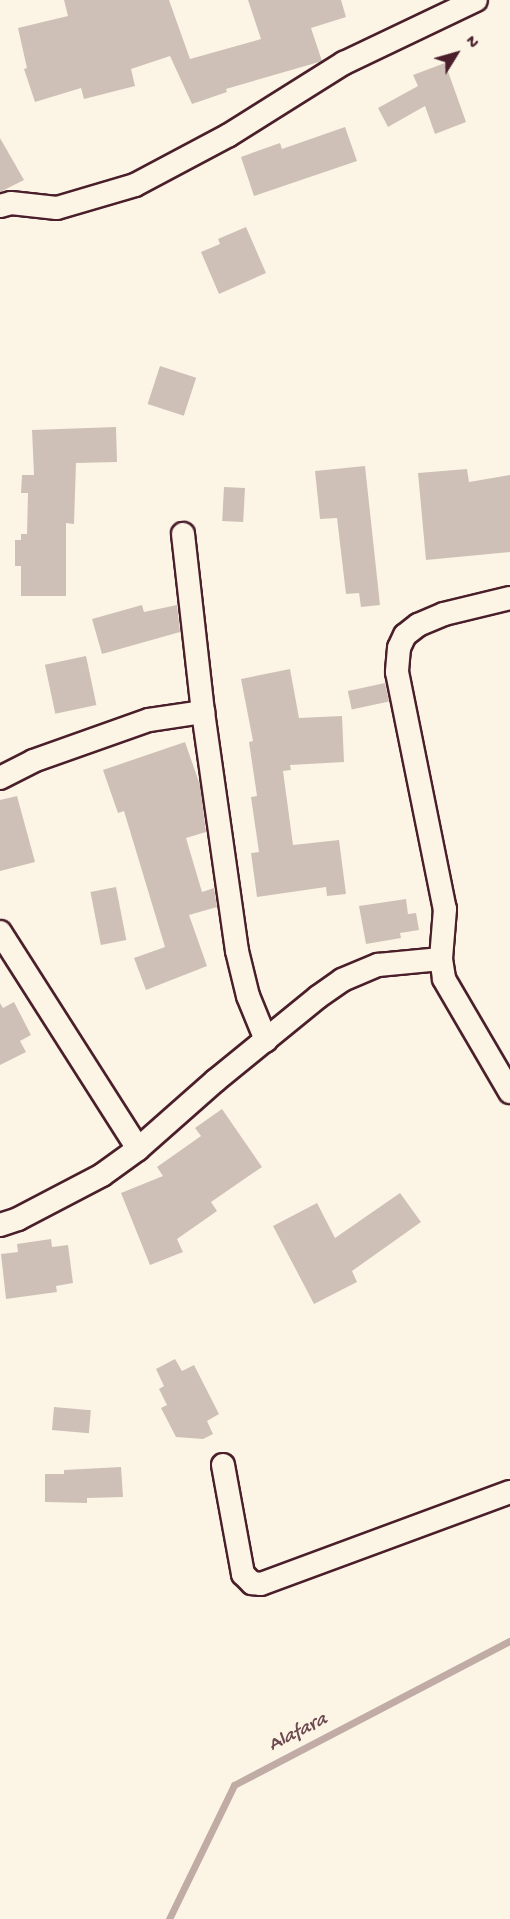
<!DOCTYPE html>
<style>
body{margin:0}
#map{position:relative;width:510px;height:1919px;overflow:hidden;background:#fcf5e5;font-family:"Gochi Hand",sans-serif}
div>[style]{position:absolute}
.stream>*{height:7px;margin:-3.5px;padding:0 3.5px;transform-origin:3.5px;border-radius:3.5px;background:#c0aca5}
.building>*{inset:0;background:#cfc0b7;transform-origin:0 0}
.roads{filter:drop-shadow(2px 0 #4a1f2b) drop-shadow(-2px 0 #4a1f2b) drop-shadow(0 2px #4a1f2b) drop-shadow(0 -2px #4a1f2b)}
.minor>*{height:22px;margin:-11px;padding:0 11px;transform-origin:11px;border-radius:11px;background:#fcf5e5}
span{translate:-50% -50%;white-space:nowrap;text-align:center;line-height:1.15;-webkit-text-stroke:4.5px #fcf5e5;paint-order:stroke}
.water-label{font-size:20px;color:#6d4950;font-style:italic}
.north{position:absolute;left:426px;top:24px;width:60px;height:60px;-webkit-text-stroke:4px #fcf5e5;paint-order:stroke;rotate:53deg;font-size:16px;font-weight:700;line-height:24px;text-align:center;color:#4a1f2b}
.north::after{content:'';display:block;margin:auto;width:21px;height:27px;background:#4a1f2b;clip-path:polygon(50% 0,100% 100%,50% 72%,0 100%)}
</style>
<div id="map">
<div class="stream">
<i style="left:169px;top:1919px;width:149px;rotate:-64.1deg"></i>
<i style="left:234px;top:1785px;width:311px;rotate:-27.6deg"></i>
</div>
<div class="building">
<i style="clip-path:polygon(64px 0,169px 0,190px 59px,261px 39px,248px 0,341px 0,346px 17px,311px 28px,322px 61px,319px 62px,226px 89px,227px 92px,192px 104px,170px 56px,131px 69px,135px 86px,84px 99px,81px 88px,35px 102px,24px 69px,27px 68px,18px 28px,68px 16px)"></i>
<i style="clip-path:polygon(445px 63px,466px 122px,435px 134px,425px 106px,388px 127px,378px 108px,418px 86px,413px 75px)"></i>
<i style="clip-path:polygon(345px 127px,357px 161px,254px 196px,241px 157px,280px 143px,282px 149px)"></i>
<i style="clip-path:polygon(0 138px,24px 180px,0 192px)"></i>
<i style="clip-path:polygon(246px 227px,266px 273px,219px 294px,201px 252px,220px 244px,218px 239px)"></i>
<i style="left:160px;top:366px;width:38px;height:40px;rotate:18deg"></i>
<i style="clip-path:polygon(116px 427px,117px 462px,76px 463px,74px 524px,66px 523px,66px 596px,21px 596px,21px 566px,15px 566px,15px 540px,21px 540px,21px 534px,27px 534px,28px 493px,21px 493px,22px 475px,34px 475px,32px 430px)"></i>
<i style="clip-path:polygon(365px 466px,380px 605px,361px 607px,359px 593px,346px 594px,337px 518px,320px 519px,315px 471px)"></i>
<i style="clip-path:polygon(467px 469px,469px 482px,510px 475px,510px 552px,426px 560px,418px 473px)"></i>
<i style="left:224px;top:487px;width:21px;height:34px;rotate:3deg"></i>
<i style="clip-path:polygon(142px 605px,144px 612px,177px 605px,180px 632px,102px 654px,92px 619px)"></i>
<i style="left:86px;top:656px;width:50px;height:42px;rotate:78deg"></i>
<i style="clip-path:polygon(290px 669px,299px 718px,342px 716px,344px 762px,290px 765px,291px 770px,283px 771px,293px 845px,339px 840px,346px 894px,327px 896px,326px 887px,257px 897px,251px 853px,259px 852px,251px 797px,257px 796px,249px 742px,253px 741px,241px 679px)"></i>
<i style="left:385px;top:683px;width:19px;height:38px;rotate:78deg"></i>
<i style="clip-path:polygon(185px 742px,200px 785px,206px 832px,186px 838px,202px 892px,214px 888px,217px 907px,189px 915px,207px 966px,146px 990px,134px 958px,165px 947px,124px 811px,118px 813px,103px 770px)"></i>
<i style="clip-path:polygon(17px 796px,35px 862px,0 871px,0 800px)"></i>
<i style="left:116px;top:887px;width:54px;height:26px;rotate:79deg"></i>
<i style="clip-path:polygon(406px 899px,408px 914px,416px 913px,419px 930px,400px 933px,401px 938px,366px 944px,359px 906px)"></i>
<i style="clip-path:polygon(14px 1002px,31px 1035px,20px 1041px,26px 1052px,0 1065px,0 1003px,3px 1008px)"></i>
<i style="clip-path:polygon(222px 1109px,262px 1167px,211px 1202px,217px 1211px,177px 1239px,183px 1252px,150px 1265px,121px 1193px,163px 1176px,157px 1167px,201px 1136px,195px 1128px)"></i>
<i style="clip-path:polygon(400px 1193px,421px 1222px,352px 1271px,357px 1282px,314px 1304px,273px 1226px,317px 1203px,335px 1238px)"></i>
<i style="clip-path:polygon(51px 1239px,52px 1247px,68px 1245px,73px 1283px,56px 1286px,57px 1292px,6px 1299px,1px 1254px,18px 1252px,17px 1244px)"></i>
<i style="clip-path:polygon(175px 1359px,182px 1371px,194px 1365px,219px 1414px,207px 1421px,213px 1434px,203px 1439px,176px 1437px,161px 1408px,167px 1405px,159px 1389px,164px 1386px,156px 1369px)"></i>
<i style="left:54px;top:1407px;width:37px;height:23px;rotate:5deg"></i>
<i style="clip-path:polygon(121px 1467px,123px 1497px,87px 1498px,87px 1503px,45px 1502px,45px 1474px,64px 1474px,64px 1470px)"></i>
</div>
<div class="roads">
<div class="minor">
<i style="left:0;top:206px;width:11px;rotate:-15deg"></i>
<i style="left:11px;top:203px;width:46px;rotate:6.2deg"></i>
<i style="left:57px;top:208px;width:81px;rotate:-16.4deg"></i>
<i style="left:135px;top:185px;width:106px;rotate:-28deg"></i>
<i style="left:229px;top:135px;width:136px;rotate:-32.1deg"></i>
<i style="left:344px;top:63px;width:146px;rotate:-25.5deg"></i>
<i style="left:183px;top:534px;width:179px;rotate:83.6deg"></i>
<i style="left:203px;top:712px;width:241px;rotate:81.9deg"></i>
<i style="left:237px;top:951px;width:46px;rotate:76.3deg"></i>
<i style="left:248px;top:996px;width:48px;rotate:67.8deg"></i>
<i style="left:510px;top:598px;width:68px;rotate:166.4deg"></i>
<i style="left:444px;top:614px;width:28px;rotate:157deg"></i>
<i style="left:418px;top:625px;width:16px;rotate:142deg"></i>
<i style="left:405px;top:635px;width:14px;rotate:115deg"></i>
<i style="left:399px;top:648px;width:24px;rotate:95deg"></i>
<i style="left:397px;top:672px;width:242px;rotate:78.6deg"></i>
<i style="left:445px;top:909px;width:50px;rotate:94.6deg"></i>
<i style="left:441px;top:959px;width:20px;rotate:81deg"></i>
<i style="left:444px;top:979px;width:131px;rotate:59.7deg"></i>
<i style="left:0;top:778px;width:37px;rotate:-27deg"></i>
<i style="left:33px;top:761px;width:123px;rotate:-19.5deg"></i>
<i style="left:149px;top:720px;width:55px;rotate:-8.4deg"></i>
<i style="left:0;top:932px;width:257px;rotate:57.5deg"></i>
<i style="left:0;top:1225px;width:19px;rotate:-18deg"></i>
<i style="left:18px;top:1219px;width:95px;rotate:-27.6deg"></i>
<i style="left:102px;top:1175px;width:44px;rotate:-35.8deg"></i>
<i style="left:138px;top:1149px;width:103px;rotate:-41.4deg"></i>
<i style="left:215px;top:1081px;width:133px;rotate:-39.2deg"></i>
<i style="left:318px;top:997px;width:29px;rotate:-35deg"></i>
<i style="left:342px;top:980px;width:39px;rotate:-23deg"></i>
<i style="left:378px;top:965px;width:63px;rotate:-5.4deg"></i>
<i style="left:223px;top:1465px;width:111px;rotate:79.6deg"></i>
<i style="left:243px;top:1574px;width:13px;rotate:45deg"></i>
<i style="left:252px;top:1583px;width:9px;rotate:6deg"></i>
<i style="left:261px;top:1584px;width:265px;rotate:-20.3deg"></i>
</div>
</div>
<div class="water-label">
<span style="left:298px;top:1733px;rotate:-27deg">Alafara</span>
</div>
<div class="north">N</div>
</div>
